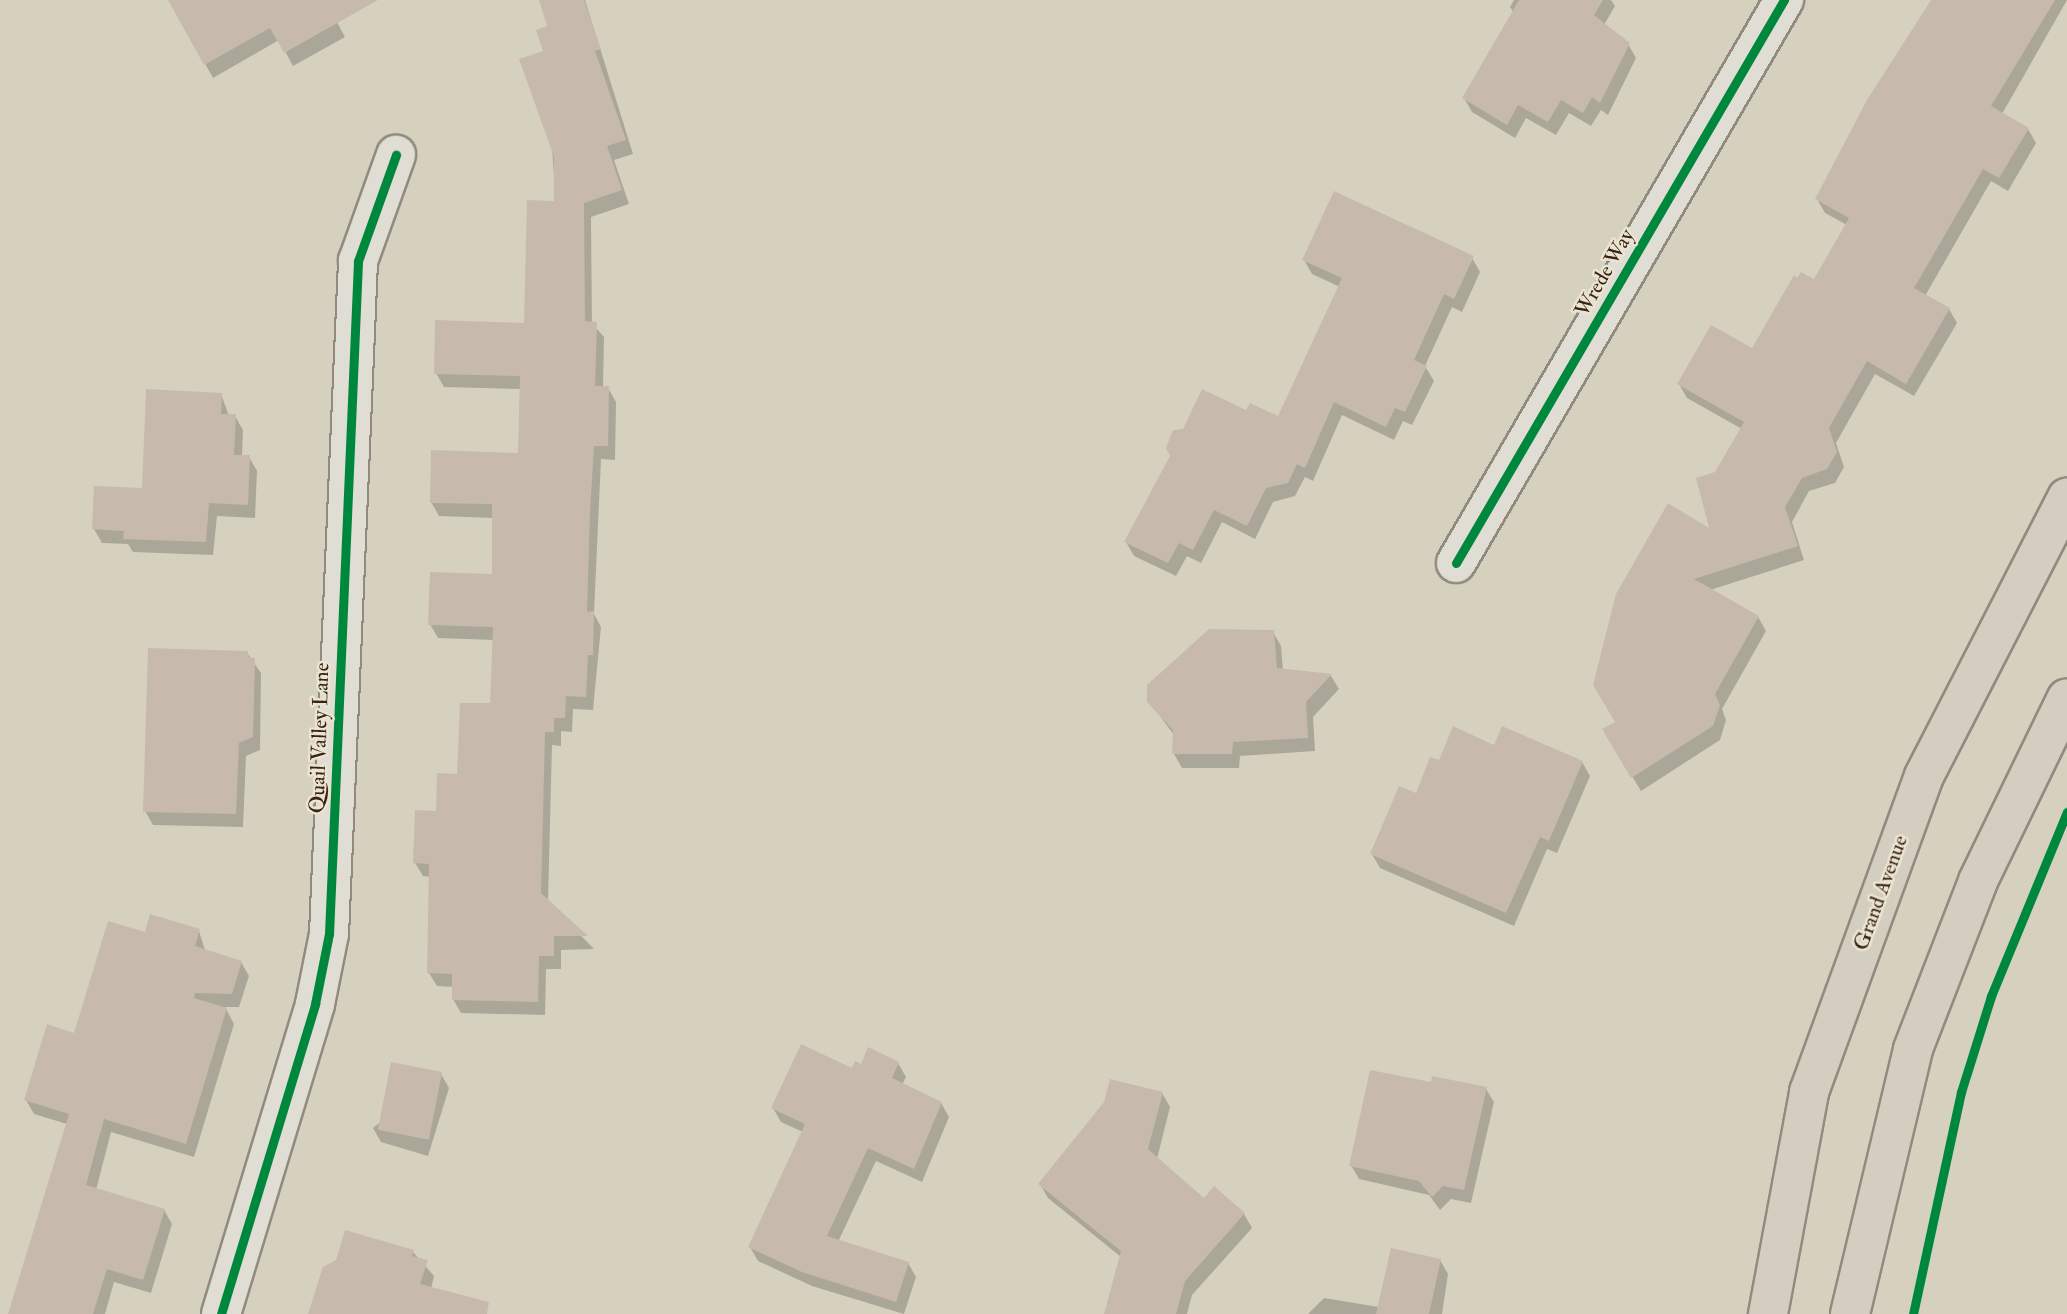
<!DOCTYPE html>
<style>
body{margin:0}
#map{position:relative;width:2067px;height:1314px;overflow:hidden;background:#d6d1bf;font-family:"IM FELL Double Pica",serif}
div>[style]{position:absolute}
.shadow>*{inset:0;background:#0003}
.building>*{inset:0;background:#c7baad;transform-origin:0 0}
.roads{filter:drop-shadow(2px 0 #908a7f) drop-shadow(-2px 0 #908a7f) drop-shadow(0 2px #908a7f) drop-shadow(0 -2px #908a7f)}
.minor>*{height:38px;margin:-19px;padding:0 19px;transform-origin:19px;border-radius:19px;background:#e0ddd4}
.major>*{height:38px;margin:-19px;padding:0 19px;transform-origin:19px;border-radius:19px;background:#d4cec0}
.cycleway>*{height:9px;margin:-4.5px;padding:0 4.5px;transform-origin:4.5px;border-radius:4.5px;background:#00873e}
span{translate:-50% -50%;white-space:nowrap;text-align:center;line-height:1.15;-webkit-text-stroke:5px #eae4d0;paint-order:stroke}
.street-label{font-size:21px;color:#392316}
</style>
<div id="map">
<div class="shadow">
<i style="clip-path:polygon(170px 0,325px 0,345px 37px,293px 66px,279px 40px,213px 78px)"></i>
<i style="clip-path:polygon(540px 0,585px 0,633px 154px,614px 160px,629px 204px,591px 217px,592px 323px,604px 337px,603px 388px,608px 388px,616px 402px,615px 460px,601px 459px,594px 614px,601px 627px,593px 710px,573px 709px,572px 732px,561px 731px,561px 746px,552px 745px,548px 902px,594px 949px,561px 950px,561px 969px,546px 969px,545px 1015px,461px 1013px,453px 999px,454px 987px,437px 986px,429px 973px,431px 877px,423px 876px,415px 863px,491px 705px,494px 640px,438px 638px,430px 624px,494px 576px,493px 518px,439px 516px,431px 502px,520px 454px,521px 389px,444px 387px,436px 373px,526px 325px,556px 203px,545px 52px,549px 27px)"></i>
<i style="clip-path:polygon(1514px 0,1611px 0,1615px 6px,1604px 25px,1628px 44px,1636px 58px,1608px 115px,1601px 110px,1591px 126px,1569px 113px,1556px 135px,1526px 118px,1515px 138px,1472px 112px,1464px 98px,1514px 13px,1510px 7px)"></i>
<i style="clip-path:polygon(1932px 0,2067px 0,2002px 114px,2028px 129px,2036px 143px,2008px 191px,1991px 181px,1925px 296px,1949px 309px,1957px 323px,1914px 396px,1875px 374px,1836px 443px,1844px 467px,1835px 483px,1809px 491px,1792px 522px,1804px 560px,1710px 590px,1758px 617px,1766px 631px,1722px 709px,1726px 720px,1720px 740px,1641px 791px,1604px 730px,1617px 723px,1712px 531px,1716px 474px,1742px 429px,1687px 398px,1679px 384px,1753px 350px,1815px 282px,1847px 225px,1825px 213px,1817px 199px)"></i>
<i style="clip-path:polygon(1472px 258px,1480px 272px,1462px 312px,1452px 307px,1425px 366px,1434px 381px,1412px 425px,1403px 421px,1394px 440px,1342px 415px,1313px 481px,1305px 477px,1295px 496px,1273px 502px,1255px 539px,1222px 522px,1201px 563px,1187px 556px,1176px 576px,1134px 556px,1126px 542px,1247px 412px,1279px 418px,1340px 287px,1312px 274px,1304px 260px)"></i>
<i style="clip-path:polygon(221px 394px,229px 416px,235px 416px,243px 430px,242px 457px,249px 457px,257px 471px,255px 518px,217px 516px,213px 555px,133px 552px,128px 544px,102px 543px,94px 529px,143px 489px)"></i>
<i style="clip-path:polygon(1273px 632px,1281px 646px,1283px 670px,1331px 676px,1339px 689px,1313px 717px,1315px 751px,1240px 756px,1239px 768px,1182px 768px,1174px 754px,1174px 735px,1149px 701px)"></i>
<i style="clip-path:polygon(247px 653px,261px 673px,260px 750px,246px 756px,243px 827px,153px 825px,145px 811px)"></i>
<i style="clip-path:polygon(1495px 747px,1582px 762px,1590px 776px,1557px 853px,1547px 849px,1514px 926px,1380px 868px,1372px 854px,1440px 762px)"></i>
<i style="clip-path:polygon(199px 931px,205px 950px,241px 962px,249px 976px,239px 1007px,225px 1007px,234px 1024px,194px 1157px,111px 1132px,96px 1190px,164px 1210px,172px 1224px,151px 1293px,114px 1282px,105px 1314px,11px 1314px,67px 1124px,34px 1114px,26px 1100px,146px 935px)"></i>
<i style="clip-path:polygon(898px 1063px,906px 1077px,902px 1085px,941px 1103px,949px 1117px,922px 1182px,876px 1161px,838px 1242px,908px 1263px,916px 1277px,904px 1314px,812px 1286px,758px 1261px,750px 1247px,803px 1132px,781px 1122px,773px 1108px,862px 1066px)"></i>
<i style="clip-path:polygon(441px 1074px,449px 1088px,428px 1156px,381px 1142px,373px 1128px)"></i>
<i style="clip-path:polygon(1433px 1084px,1486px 1089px,1494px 1102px,1471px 1203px,1451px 1199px,1440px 1210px,1429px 1195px,1359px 1179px,1351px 1165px)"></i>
<i style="clip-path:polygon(1162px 1093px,1170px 1107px,1157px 1159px,1204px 1200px,1244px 1214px,1252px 1228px,1192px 1295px,1187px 1314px,1106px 1314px,1121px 1257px,1048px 1198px,1040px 1184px)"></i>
<i style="clip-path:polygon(413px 1252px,434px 1276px,425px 1314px,310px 1314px)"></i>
<i style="clip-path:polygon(1440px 1260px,1448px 1274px,1442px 1314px,1308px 1314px,1324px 1298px,1379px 1307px)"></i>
</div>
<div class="building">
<i style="clip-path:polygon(168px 0,378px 0,284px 53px,270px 28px,204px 65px)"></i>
<i style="clip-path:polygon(539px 0,584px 0,601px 49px,595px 51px,626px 140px,607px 146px,622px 190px,584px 203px,585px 321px,597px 322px,595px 386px,609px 386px,608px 446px,594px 446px,590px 511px,587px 612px,594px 611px,593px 655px,588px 655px,586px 697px,566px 696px,565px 718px,554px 718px,554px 732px,545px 732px,541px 893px,588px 936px,554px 936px,554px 956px,539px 956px,538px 1002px,452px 1000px,452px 974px,427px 973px,429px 864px,413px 863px,415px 810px,436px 811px,437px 773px,457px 774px,460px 703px,490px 703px,493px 627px,428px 625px,430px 572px,492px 574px,492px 504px,430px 503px,431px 450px,518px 453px,520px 376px,434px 374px,435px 320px,524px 323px,527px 200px,554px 201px,554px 157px,519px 59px,543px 51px,536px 30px,547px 26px)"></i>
<i style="clip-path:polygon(1519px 0,1603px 0,1594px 15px,1630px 43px,1600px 103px,1592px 97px,1583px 113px,1561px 100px,1548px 122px,1518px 105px,1507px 125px,1462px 98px)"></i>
<i style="clip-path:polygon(1931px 0,2055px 0,1991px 106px,2029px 128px,1999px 178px,1983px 169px,1914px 288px,1950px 308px,1906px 384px,1867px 361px,1829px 428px,1837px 452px,1827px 469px,1802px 478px,1785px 507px,1798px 546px,1694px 579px,1759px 616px,1715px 694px,1720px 705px,1713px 726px,1631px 778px,1602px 729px,1615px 722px,1593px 685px,1616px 594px,1668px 503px,1709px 528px,1696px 478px,1715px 472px,1744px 422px,1677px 384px,1711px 325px,1752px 348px,1794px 275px,1797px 278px,1801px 272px,1814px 279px,1849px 218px,1815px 199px,1867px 100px)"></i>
<i style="clip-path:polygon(1334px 191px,1474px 256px,1454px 299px,1444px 294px,1414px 360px,1427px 366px,1405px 412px,1395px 408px,1386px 427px,1334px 402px,1305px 468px,1297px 464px,1288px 483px,1266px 488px,1247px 526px,1214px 510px,1193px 550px,1179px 543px,1168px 563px,1124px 542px,1170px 456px,1166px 448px,1173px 430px,1183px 429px,1202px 389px,1246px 410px,1250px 403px,1278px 416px,1342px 278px,1302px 260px)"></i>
<i style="clip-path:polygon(146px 389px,222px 393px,221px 414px,236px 414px,234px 455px,250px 455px,248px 505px,209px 503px,206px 542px,123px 539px,124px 531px,92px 529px,94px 486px,142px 488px)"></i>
<i style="clip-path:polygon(1209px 629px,1274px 630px,1277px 668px,1332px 674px,1306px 702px,1308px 738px,1233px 742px,1232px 754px,1172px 754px,1173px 730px,1147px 702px,1147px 685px)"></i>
<i style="clip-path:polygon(148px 648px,248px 651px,248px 657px,255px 658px,253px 737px,239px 743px,236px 814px,143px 812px)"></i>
<i style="clip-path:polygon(1453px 726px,1494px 745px,1502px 726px,1583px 761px,1549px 841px,1540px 837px,1506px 913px,1370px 854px,1399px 786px,1416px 793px,1430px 757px,1439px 760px)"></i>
<i style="clip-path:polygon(150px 914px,200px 929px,195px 946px,242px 961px,232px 994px,195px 993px,194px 998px,227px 1008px,186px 1144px,104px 1119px,86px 1185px,165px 1209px,143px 1280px,107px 1269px,93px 1314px,8px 1314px,69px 1114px,24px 1100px,47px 1024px,74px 1033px,108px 921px,145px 932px)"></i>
<i style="clip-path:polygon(801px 1044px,852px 1068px,855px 1061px,861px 1064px,868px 1047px,899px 1062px,892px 1078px,942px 1102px,914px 1169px,868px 1148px,827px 1236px,909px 1262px,896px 1302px,802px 1272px,748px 1247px,805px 1124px,771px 1108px)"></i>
<i style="left:391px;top:1062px;width:52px;height:69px;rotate:11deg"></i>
<i style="clip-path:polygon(1370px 1070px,1431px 1082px,1432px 1076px,1487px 1087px,1464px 1190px,1443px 1186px,1432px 1197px,1419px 1181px,1349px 1166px)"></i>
<i style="clip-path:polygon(1110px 1079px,1163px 1092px,1148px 1149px,1204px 1198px,1214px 1186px,1245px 1213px,1185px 1281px,1176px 1314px,1104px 1314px,1121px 1251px,1038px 1184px,1104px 1102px)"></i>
<i style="clip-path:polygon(345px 1230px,414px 1250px,412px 1256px,428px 1260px,420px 1284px,489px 1302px,487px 1314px,308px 1314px,323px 1267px,336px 1260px)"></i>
<i style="clip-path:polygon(1391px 1248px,1441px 1259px,1429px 1314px,1376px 1314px)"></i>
</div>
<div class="roads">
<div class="minor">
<i style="left:1456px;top:563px;width:652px;rotate:-59.78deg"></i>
<i style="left:221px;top:1314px;width:324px;rotate:-73.1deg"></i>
<i style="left:315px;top:1004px;width:71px;rotate:-78.7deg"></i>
<i style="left:329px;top:934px;width:674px;rotate:-87.53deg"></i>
<i style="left:358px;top:261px;width:113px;rotate:-70.3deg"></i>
</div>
<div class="major">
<i style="left:1768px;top:1314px;width:226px;rotate:-79.5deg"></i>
<i style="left:1809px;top:1092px;width:336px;rotate:-70deg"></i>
<i style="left:1924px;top:776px;width:313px;rotate:-62.8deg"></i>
<i style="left:1850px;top:1314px;width:272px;rotate:-76.6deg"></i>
<i style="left:1913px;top:1049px;width:180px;rotate:-68.8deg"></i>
<i style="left:1978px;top:881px;width:203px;rotate:-64.1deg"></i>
</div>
</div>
<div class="cycleway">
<i style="left:1456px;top:563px;width:652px;rotate:-59.78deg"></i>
<i style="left:221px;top:1314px;width:324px;rotate:-73.1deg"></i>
<i style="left:315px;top:1004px;width:71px;rotate:-78.7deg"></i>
<i style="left:329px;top:934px;width:674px;rotate:-87.53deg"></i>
<i style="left:358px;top:261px;width:113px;rotate:-70.3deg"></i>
<i style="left:1913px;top:1314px;width:227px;rotate:-77.8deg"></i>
<i style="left:1961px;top:1092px;width:101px;rotate:-72.6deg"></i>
<i style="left:1991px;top:996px;width:199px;rotate:-67.6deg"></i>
</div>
<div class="street-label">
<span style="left:1605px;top:273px;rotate:-60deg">Wrede Way</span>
<span style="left:320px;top:738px;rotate:-88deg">Quail Valley Lane</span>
<span style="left:1881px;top:893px;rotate:-70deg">Grand Avenue</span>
</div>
</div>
